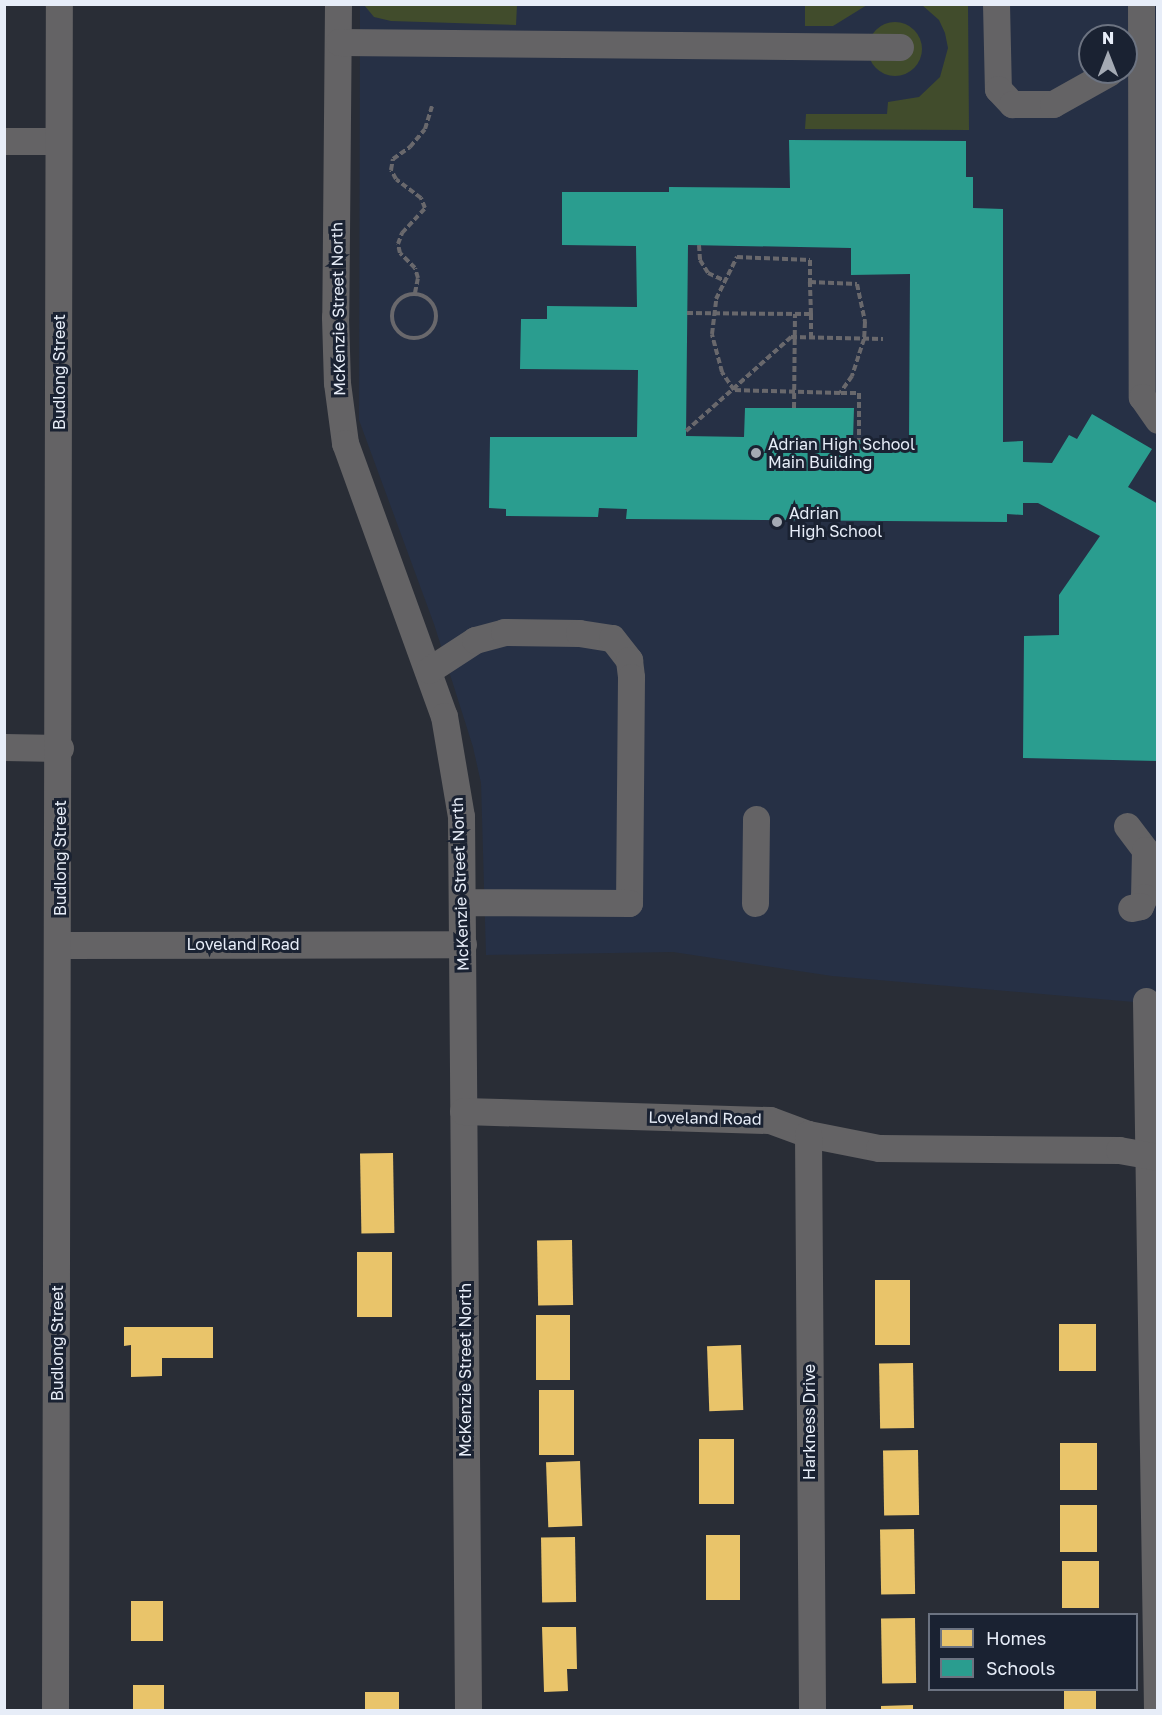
<!DOCTYPE html>
<style>
body{margin:0}
#map{position:relative;width:1162px;height:1715px;overflow:hidden;background:#292d36;font-family:"Golos Text",sans-serif}
div>[style]{position:absolute}
.built>*{inset:0;background:#263045}
.green>*{inset:0;background:#414c2c}
.round{border-radius:50%}
.homes>*{inset:0;background:#e9c46a;transform-origin:0 0}
.schools>*{inset:0;background:#2a9d8f}
.path>*{height:4px;margin-top:-2px;transform-origin:0;background:repeating-linear-gradient(90deg,#69686c 0 6px,transparent 0 9px)}
.path>.ring{margin:-2px;padding:0;box-sizing:content-box;background:none;border:4px solid #69686c;border-radius:50%}
.minor>*{height:27px;margin:-13.5px;padding:0 13.5px;transform-origin:13.5px;border-radius:13.5px;background:#646365}
.dots>*{width:16px;height:16px;translate:-50% -50%;box-sizing:border-box;border:3px solid #1a2232;border-radius:50%}
span{translate:-50% -50%;white-space:nowrap;text-align:center;line-height:1.15;-webkit-text-stroke:6px #1a2232;paint-order:stroke}
.street-label{font-size:16px;color:#e7edf8}
.poi-label{font-size:16px;color:#e7edf8}
.left{translate:0 -50%;text-align:left}
.frame{position:absolute;inset:0;border:6px solid #e7edf8;pointer-events:none}
.legend{position:absolute;left:928px;top:1613px;width:210px;height:78px;box-sizing:border-box;background:#1a2232;border:2px solid #6c7381;margin:0;padding:8px 10px;list-style:none;font-size:18px;color:#e7edf8}
.legend li{display:flex;align-items:center;gap:12px;height:30px}
.legend b{width:30px;border:2px solid #6c7381}
.north{position:absolute;left:1078px;top:24px;width:60px;height:60px;box-sizing:border-box;background:#1a2232;border:2px solid #6c7381;border-radius:50%;rotate:0deg;font-size:16px;font-weight:700;line-height:24px;text-align:center;color:#e7edf8}
.north::after{content:'';display:block;margin:auto;width:21px;height:27px;background:#a4aab4;clip-path:polygon(50% 0,100% 100%,50% 72%,0 100%)}
</style>
<div id="map">
<div class="built">
<i style="clip-path:polygon(evenodd,360px 5px,1157px 5px,1157px 1004px,832px 976px,673px 952px,486px 955px,481px 783px,473px 747px,434px 624px,359px 420px,360px 5px,1090px 36px,1126px 36px,1126px 72px,1090px 72px,1090px 36px)"></i>
</div>
<div class="green">
<i style="clip-path:polygon(364px 5px,517px 5px,516px 25px,391px 21px,374px 17px)"></i>
<i style="clip-path:polygon(805px 5px,805px 4px,867px 5px,833px 26px,805px 26px)"></i>
<i style="clip-path:polygon(922px 5px,968px 5px,969px 130px,805px 129px,806px 114px,887px 114px,888px 102px,919px 97px,940px 77px,948px 48px,945px 33px,939px 20px)"></i>
<i class="round" style="left:868px;top:22px;width:54px;height:54px"></i>
</div>
<div class="homes">
<i style="left:393px;top:1153px;width:80px;height:33px;rotate:89deg"></i>
<i style="left:572px;top:1240px;width:65px;height:35px;rotate:89deg"></i>
<i style="left:357px;top:1252px;width:35px;height:65px"></i>
<i style="left:875px;top:1280px;width:35px;height:65px"></i>
<i style="left:536px;top:1315px;width:34px;height:65px"></i>
<i style="left:1096px;top:1324px;width:47px;height:37px;rotate:90deg"></i>
<i style="clip-path:polygon(124px 1327px,213px 1327px,213px 1358px,162px 1358px,162px 1376px,131px 1377px,131px 1345px,124px 1346px)"></i>
<i style="left:741px;top:1345px;width:65px;height:34px;rotate:88deg"></i>
<i style="left:913px;top:1363px;width:65px;height:34px;rotate:89deg"></i>
<i style="left:539px;top:1390px;width:35px;height:65px"></i>
<i style="left:699px;top:1439px;width:35px;height:65px"></i>
<i style="left:1060px;top:1443px;width:37px;height:47px"></i>
<i style="left:918px;top:1450px;width:65px;height:35px;rotate:89deg"></i>
<i style="left:580px;top:1461px;width:65px;height:34px;rotate:88deg"></i>
<i style="left:1060px;top:1505px;width:37px;height:47px"></i>
<i style="left:914px;top:1529px;width:65px;height:34px;rotate:89deg"></i>
<i style="left:706px;top:1535px;width:34px;height:65px"></i>
<i style="left:575px;top:1537px;width:65px;height:34px;rotate:89deg"></i>
<i style="left:1099px;top:1561px;width:47px;height:37px;rotate:90deg"></i>
<i style="left:131px;top:1601px;width:32px;height:40px"></i>
<i style="left:915px;top:1618px;width:65px;height:34px;rotate:89deg"></i>
<i style="clip-path:polygon(542px 1627px,576px 1627px,577px 1669px,567px 1669px,568px 1691px,544px 1692px)"></i>
<i style="left:133px;top:1685px;width:31px;height:25px"></i>
<i style="left:1064px;top:1690px;width:32px;height:20px"></i>
<i style="left:365px;top:1692px;width:34px;height:18px"></i>
<i style="clip-path:polygon(913px 1705px,913px 1710px,881px 1710px,881px 1706px)"></i>
</div>
<div class="schools">
<i style="clip-path:polygon(evenodd,789px 140px,966px 141px,966px 177px,973px 177px,973px 208px,1003px 209px,1003px 442px,1023px 441px,1023px 462px,1052px 463px,1069px 435px,1077px 439px,1092px 414px,1152px 449px,1128px 487px,1158px 504px,1158px 761px,1023px 758px,1024px 636px,1059px 635px,1059px 595px,1100px 536px,1038px 503px,1023px 503px,1023px 515px,1007px 514px,1007px 522px,626px 519px,627px 509px,599px 508px,598px 517px,506px 516px,506px 509px,489px 508px,490px 437px,637px 437px,638px 370px,520px 369px,521px 319px,547px 319px,547px 306px,637px 307px,636px 246px,562px 245px,562px 192px,669px 192px,669px 187px,790px 188px,789px 140px,688px 245px,851px 248px,851px 275px,910px 274px,909px 439px,853px 440px,854px 408px,745px 408px,744px 437px,686px 436px,688px 245px)"></i>
</div>
<div class="path">
<i style="left:699px;top:245px;width:15px;rotate:86deg"></i>
<i style="left:700px;top:260px;width:15px;rotate:58deg"></i>
<i style="left:708px;top:273px;width:17px;rotate:25deg"></i>
<i style="left:737px;top:257px;width:73px;rotate:2.4deg"></i>
<i style="left:810px;top:260px;width:22px;rotate:90deg"></i>
<i style="left:810px;top:282px;width:47px;rotate:2.4deg"></i>
<i style="left:857px;top:284px;width:39px;rotate:78deg"></i>
<i style="left:865px;top:322px;width:17px;rotate:93deg"></i>
<i style="left:864px;top:339px;width:39px;rotate:108deg"></i>
<i style="left:852px;top:376px;width:21px;rotate:125deg"></i>
<i style="left:840px;top:393px;width:106px;rotate:-178.4deg"></i>
<i style="left:734px;top:390px;width:22px;rotate:-124deg"></i>
<i style="left:722px;top:372px;width:39px;rotate:-105deg"></i>
<i style="left:712px;top:334px;width:35px;rotate:-83deg"></i>
<i style="left:716px;top:299px;width:47px;rotate:-63.4deg"></i>
<i style="left:415px;top:293px;width:15px;rotate:-79deg"></i>
<i style="left:418px;top:278px;width:10px;rotate:-107deg"></i>
<i style="left:415px;top:268px;width:21px;rotate:-135deg"></i>
<i style="left:400px;top:253px;width:9px;rotate:-103deg"></i>
<i style="left:398px;top:244px;width:12px;rotate:-70deg"></i>
<i style="left:402px;top:233px;width:34px;rotate:-47deg"></i>
<i style="left:425px;top:208px;width:11px;rotate:-112deg"></i>
<i style="left:421px;top:198px;width:31px;rotate:-143deg"></i>
<i style="left:396px;top:179px;width:10px;rotate:-119deg"></i>
<i style="left:391px;top:170px;width:11px;rotate:-80deg"></i>
<i style="left:393px;top:159px;width:21px;rotate:-35deg"></i>
<i style="left:410px;top:147px;width:23px;rotate:-50deg"></i>
<i style="left:425px;top:129px;width:24px;rotate:-73deg"></i>
<i class="ring" style="left:392px;top:294px;width:40px;height:40px"></i>
<i style="left:687px;top:313px;width:124px;rotate:0.5deg"></i>
<i style="left:811px;top:314px;width:32px;rotate:-92deg"></i>
<i style="left:811px;top:314px;width:23px;rotate:90deg"></i>
<i style="left:841px;top:393px;width:18px"></i>
<i style="left:859px;top:393px;width:47px;rotate:90deg"></i>
<i style="left:794px;top:408px;width:94px;rotate:-89.4deg"></i>
<i style="left:686px;top:431px;width:141px;rotate:-41.8deg"></i>
<i style="left:791px;top:337px;width:92px;rotate:1.2deg"></i>
</div>
<div class="minor">
<i style="left:338px;top:4px;width:313px;rotate:90.5deg"></i>
<i style="left:335px;top:317px;width:66px;rotate:88.3deg"></i>
<i style="left:337px;top:383px;width:61px;rotate:82.4deg"></i>
<i style="left:345px;top:443px;width:290px;rotate:70.1deg"></i>
<i style="left:444px;top:716px;width:101px;rotate:80.4deg"></i>
<i style="left:461px;top:816px;width:894px;rotate:89.55deg"></i>
<i style="left:996px;top:4px;width:85px;rotate:88.7deg"></i>
<i style="left:998px;top:89px;width:21px;rotate:47deg"></i>
<i style="left:1012px;top:104px;width:41px"></i>
<i style="left:1053px;top:104px;width:65px;rotate:-29.3deg"></i>
<i style="left:1141px;top:4px;width:393px;rotate:89.9deg"></i>
<i style="left:1142px;top:397px;width:28px;rotate:55deg"></i>
<i style="left:339px;top:42px;width:561px;rotate:0.51deg"></i>
<i style="left:4px;top:141px;width:54px"></i>
<i style="left:429px;top:670px;width:55px;rotate:-33.1deg"></i>
<i style="left:475px;top:640px;width:30px;rotate:-15deg"></i>
<i style="left:504px;top:632px;width:75px;rotate:0.8deg"></i>
<i style="left:579px;top:633px;width:33px;rotate:9deg"></i>
<i style="left:612px;top:638px;width:28px;rotate:52deg"></i>
<i style="left:629px;top:660px;width:17px;rotate:83deg"></i>
<i style="left:631px;top:677px;width:226px;rotate:90.5deg"></i>
<i style="left:629px;top:903px;width:167px;rotate:-179.7deg"></i>
<i style="left:4px;top:747px;width:56px;rotate:1deg"></i>
<i style="left:1127px;top:826px;width:30px;rotate:53deg"></i>
<i style="left:1145px;top:850px;width:47px;rotate:91.2deg"></i>
<i style="left:1144px;top:897px;width:10px;rotate:114deg"></i>
<i style="left:1140px;top:906px;width:9px;rotate:167deg"></i>
<i style="left:755px;top:903px;width:84px;rotate:-89.3deg"></i>
<i style="left:59px;top:945px;width:404px;rotate:-0.1deg"></i>
<i style="left:1146px;top:1001px;width:709px;rotate:89.11deg"></i>
<i style="left:463px;top:1111px;width:307px;rotate:1.7deg"></i>
<i style="left:770px;top:1120px;width:40px;rotate:20.2deg"></i>
<i style="left:808px;top:1134px;width:72px;rotate:11.2deg"></i>
<i style="left:879px;top:1148px;width:240px;rotate:0.5deg"></i>
<i style="left:1119px;top:1150px;width:40px;rotate:10deg"></i>
<i style="left:808px;top:1134px;width:576px;rotate:89.6deg"></i>
<i style="left:55px;top:1710px;width:1706px;rotate:-89.87deg"></i>
</div>
<div class="dots">
<i style="left:756px;top:453px;background:#a4aab4"></i>
<i style="left:777px;top:522px;background:#a4aab4"></i>
</div>
<div class="street-label">
<span style="left:338px;top:309px;rotate:-91deg">McKenzie Street North</span>
<span style="left:59px;top:372px;rotate:-90deg">Budlong Street</span>
<span style="left:60px;top:858px;rotate:-90deg">Budlong Street</span>
<span style="left:460px;top:884px;rotate:-92deg">McKenzie Street North</span>
<span style="left:243px;top:944px">Loveland Road</span>
<span style="left:705px;top:1118px;rotate:1deg">Loveland Road</span>
<span style="left:57px;top:1343px;rotate:-90deg">Budlong Street</span>
<span style="left:465px;top:1370px;rotate:-90deg">McKenzie Street North</span>
<span style="left:809px;top:1422px;rotate:-90deg">Harkness Drive</span>
</div>
<div class="poi-label">
<span class="left" style="left:768px;top:453px">Adrian High School<br>Main Building</span>
<span class="left" style="left:789px;top:522px">Adrian<br>High School</span>
</div>
<div class="frame"></div>
<ul class="legend">
<li><b style="height:16px;background:#e9c46a"></b>Homes</li>
<li><b style="height:16px;background:#2a9d8f"></b>Schools</li>
</ul>
<div class="north">N</div>
</div>
